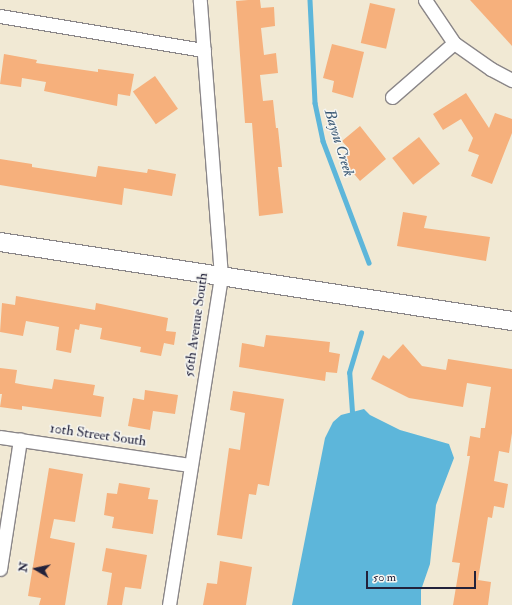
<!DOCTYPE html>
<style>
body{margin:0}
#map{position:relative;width:512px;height:605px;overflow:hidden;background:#f1e9d4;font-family:"IM FELL Double Pica",serif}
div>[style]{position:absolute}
.water>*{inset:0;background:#5db6da}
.stream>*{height:4.5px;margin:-2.25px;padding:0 2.25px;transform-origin:2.25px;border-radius:2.25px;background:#5db6da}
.building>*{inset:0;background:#f6b07c;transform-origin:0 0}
.roads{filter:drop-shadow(1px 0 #8a8688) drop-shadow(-1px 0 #8a8688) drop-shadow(0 1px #8a8688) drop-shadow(0 -1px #8a8688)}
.street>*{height:13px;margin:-6.5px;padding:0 6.5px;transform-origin:6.5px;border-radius:6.5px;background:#fff}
.secondary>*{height:18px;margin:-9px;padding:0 9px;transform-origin:9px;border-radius:9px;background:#fff}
span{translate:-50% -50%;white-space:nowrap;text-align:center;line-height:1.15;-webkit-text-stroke:3px #f6f6f2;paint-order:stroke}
.street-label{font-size:14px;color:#22223b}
.water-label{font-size:15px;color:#375673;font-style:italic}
.north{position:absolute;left:16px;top:549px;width:40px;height:40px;-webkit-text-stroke:3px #f6f6f2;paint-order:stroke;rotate:279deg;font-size:11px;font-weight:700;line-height:16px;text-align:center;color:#22223b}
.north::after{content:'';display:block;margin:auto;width:14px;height:18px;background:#22223b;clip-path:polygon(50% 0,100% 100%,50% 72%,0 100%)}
.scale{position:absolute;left:366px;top:571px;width:110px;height:18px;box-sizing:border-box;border:2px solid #22223b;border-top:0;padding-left:5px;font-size:12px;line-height:14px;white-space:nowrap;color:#22223b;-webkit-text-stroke:3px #f6f6f2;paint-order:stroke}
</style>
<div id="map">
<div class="water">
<i style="clip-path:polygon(364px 409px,370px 415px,400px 430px,449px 444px,454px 458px,436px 505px,430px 564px,421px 590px,421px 605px,292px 605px,325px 438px,333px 422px,341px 415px)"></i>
</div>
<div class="stream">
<i style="left:310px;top:0;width:103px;rotate:87.2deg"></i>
<i style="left:315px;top:103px;width:39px;rotate:78deg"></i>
<i style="left:323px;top:141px;width:130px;rotate:69.3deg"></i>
<i style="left:352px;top:412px;width:39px;rotate:-94deg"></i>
<i style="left:349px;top:373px;width:42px;rotate:-73.3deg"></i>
</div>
<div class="building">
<i style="clip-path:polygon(248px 0,260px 0,261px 8px,274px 7px,275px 26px,261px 28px,264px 55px,276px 53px,278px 73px,260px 75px,263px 101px,273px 100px,276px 128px,278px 128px,282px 167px,278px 167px,283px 213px,259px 216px,252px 123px,245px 123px,236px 1px)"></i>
<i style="clip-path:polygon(470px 0,512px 0,512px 46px)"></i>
<i style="left:370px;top:3px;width:26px;height:41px;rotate:13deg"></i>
<i style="clip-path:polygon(332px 44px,364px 52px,353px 98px,332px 92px,334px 81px,323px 78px)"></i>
<i style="clip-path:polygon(4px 54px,37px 60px,36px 63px,98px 72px,98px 69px,134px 74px,130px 96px,118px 94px,117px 106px,44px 91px,46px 82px,22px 78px,21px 87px,0 84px)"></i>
<i style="left:155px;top:76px;width:40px;height:27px;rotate:55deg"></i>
<i style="clip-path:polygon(466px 93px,489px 128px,495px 113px,512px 119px,512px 133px,492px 184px,471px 176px,479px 155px,468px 151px,473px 138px,461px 119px,443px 130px,433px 114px)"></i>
<i style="clip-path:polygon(360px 126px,386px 159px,360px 181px,340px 157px,349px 149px,342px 141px)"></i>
<i style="left:419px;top:137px;width:34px;height:34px;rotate:52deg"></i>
<i style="clip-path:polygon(0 159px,32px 164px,32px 167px,96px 177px,98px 166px,147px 173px,148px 169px,176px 174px,172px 196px,124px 188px,122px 205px,0 185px)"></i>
<i style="clip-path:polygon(403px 212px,427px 216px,424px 228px,490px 237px,486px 261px,397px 246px)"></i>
<i style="clip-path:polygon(16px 296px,95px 310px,96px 303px,168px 318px,166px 331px,176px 332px,174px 345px,164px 343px,161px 356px,140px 352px,141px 347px,100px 339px,102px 328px,80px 324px,79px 330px,75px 329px,71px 353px,56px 350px,59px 327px,26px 321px,23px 336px,0 332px,2px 303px,15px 305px)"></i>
<i style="clip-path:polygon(266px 335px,330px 342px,329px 352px,340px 354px,337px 373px,326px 372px,325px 381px,239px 367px,242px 343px,264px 347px)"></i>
<i style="clip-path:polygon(403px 344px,422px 366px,446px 370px,448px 359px,512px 369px,512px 433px,509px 453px,499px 451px,494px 481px,508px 484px,504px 508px,494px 506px,492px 518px,488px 517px,478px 580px,491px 582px,488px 605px,453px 605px,460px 563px,452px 562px,470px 456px,467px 456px,470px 436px,480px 438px,481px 428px,485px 428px,491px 387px,467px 383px,463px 407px,409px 398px,371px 379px,383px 355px,389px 359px)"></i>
<i style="clip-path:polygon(0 368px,17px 370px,15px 383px,25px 385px,52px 389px,54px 379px,95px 385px,93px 395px,104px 397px,101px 417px,22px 406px,22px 410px,0 407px,2px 394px,0 394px)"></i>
<i style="clip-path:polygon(145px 390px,178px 395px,175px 414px,153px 411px,150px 430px,128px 426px,133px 398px,144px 400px)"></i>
<i style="clip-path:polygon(233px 391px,284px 399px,269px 486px,258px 484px,256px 495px,249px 494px,242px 539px,217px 535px,229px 448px,240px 450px,245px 413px,230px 410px)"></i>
<i style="clip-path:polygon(49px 468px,83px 474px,75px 522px,54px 519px,50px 538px,75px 543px,65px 605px,39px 605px,41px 598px,28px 596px)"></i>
<i style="clip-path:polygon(119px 483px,150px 488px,148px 499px,158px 500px,153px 534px,112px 528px,114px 517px,104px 515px,107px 493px,117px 494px)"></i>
<i style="clip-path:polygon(106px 548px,147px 555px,141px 589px,125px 587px,122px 605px,107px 605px,112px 573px,102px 571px)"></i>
<i style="clip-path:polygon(220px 561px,252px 567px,246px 605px,203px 605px,207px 583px,217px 584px)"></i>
</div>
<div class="roads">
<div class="street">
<i style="left:425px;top:0;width:52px;rotate:56deg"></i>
<i style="left:454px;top:43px;width:45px;rotate:35.1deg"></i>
<i style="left:491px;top:69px;width:24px;rotate:28deg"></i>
<i style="left:0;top:16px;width:207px;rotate:9.5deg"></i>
<i style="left:392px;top:97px;width:82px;rotate:-41.1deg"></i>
<i style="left:0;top:437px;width:192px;rotate:8.4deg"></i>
<i style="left:0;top:569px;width:131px;rotate:-81.2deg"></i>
<i style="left:169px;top:605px;width:333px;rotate:-81deg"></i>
<i style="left:221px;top:276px;width:277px;rotate:-94.4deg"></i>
</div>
<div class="secondary">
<i style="left:0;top:242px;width:518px;rotate:8.77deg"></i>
</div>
</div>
<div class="street-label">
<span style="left:196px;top:325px;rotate:-82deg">56th Avenue South</span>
<span style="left:98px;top:435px;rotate:8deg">10th Street South</span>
</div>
<div class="water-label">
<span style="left:339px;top:143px;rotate:73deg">Bayou Creek</span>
</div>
<div class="north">N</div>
<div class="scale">50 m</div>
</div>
